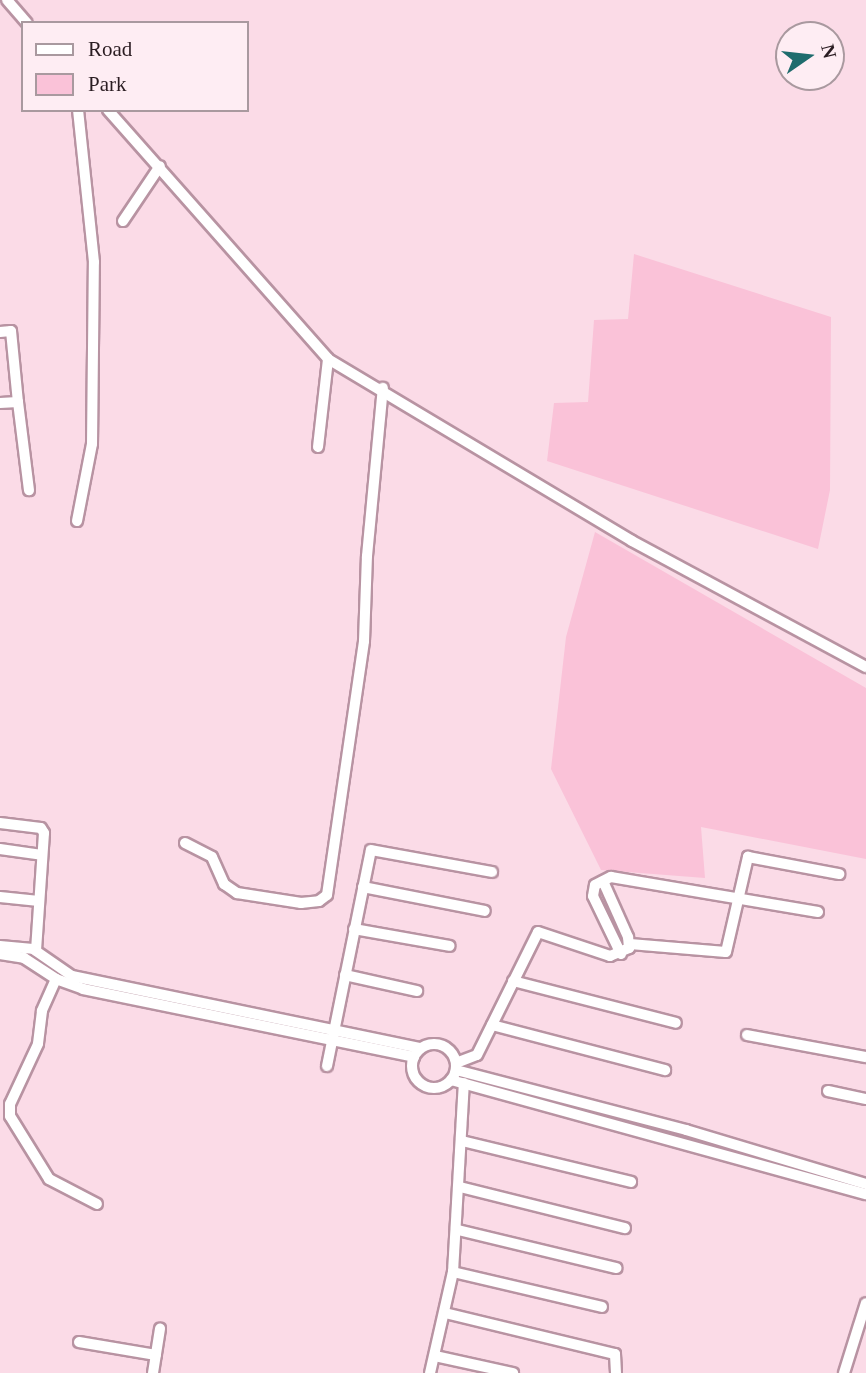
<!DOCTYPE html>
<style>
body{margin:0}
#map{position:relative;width:866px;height:1373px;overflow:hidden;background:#fbdbe7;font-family:"Times New Roman",serif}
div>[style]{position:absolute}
.green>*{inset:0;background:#fac2d8}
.roads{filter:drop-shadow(2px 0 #b893a2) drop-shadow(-2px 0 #b893a2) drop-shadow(0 2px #b893a2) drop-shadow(0 -2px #b893a2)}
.minor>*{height:10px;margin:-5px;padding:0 5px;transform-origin:5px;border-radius:5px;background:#fff}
.minor>.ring{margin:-5px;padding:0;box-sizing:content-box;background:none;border:10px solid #fff;border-radius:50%}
span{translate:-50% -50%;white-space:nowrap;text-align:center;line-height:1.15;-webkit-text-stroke:5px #feedf3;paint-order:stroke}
.legend{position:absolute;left:21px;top:21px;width:228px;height:91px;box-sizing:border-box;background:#feedf3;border:2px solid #a9999f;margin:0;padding:9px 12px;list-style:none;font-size:21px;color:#2a1c21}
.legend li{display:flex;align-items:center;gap:14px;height:35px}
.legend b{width:35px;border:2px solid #a9999f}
.north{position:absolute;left:775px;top:21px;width:70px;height:70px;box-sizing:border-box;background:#feedf3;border:2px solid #a9999f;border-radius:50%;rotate:76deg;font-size:19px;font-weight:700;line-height:28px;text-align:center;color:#2a1c21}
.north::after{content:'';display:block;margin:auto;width:24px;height:32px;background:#1f6c6d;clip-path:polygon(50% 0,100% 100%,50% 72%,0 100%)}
</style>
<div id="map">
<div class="green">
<i style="clip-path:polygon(634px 254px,831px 317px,830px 490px,818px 549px,547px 461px,554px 403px,588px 402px,594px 320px,628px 319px)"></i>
<i style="clip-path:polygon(595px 532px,866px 688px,866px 859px,701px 827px,705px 878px,601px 870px,551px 769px,566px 637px)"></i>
</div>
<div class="roads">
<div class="minor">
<i style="left:7px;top:0;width:30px;rotate:49deg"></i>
<i style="left:108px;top:110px;width:332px;rotate:48.5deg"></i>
<i style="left:328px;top:359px;width:354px;rotate:30.9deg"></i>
<i style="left:632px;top:541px;width:266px;rotate:28.3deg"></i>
<i style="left:123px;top:221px;width:66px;rotate:-56.1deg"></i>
<i style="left:0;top:332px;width:11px;rotate:-5deg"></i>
<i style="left:11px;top:331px;width:71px;rotate:84.4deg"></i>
<i style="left:0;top:403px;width:18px;rotate:-3deg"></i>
<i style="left:18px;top:402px;width:89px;rotate:82.9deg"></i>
<i style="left:318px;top:447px;width:89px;rotate:-83.5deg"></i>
<i style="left:77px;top:521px;width:78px;rotate:-79deg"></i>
<i style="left:92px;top:444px;width:182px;rotate:-89.4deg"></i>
<i style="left:94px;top:262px;width:153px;rotate:-96deg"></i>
<i style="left:0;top:823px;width:41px;rotate:7deg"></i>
<i style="left:41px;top:828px;width:6px;rotate:59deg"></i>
<i style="left:44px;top:833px;width:118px;rotate:93.9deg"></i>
<i style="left:185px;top:843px;width:30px;rotate:27deg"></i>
<i style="left:212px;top:857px;width:30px;rotate:66deg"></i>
<i style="left:224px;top:884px;width:16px;rotate:35deg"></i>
<i style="left:237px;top:893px;width:65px;rotate:8.9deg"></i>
<i style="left:301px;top:903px;width:18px;rotate:-6deg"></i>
<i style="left:319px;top:901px;width:10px;rotate:-37deg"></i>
<i style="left:327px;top:895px;width:257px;rotate:-81.7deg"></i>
<i style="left:364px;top:641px;width:85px;rotate:-88deg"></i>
<i style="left:367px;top:556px;width:169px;rotate:-84.6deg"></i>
<i style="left:0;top:849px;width:42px;rotate:8.1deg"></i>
<i style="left:363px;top:887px;width:124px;rotate:11.1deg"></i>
<i style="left:0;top:897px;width:39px;rotate:6deg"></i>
<i style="left:354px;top:929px;width:97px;rotate:10deg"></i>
<i style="left:630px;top:944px;width:96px;rotate:4.8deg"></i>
<i style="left:726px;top:952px;width:98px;rotate:-77deg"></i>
<i style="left:748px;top:857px;width:93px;rotate:10.6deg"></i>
<i style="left:0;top:946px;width:33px;rotate:5deg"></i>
<i style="left:33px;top:949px;width:47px;rotate:34.7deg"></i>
<i style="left:72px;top:976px;width:356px;rotate:11.7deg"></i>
<i style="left:0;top:954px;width:24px;rotate:9deg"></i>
<i style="left:24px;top:958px;width:38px;rotate:33deg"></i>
<i style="left:56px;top:979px;width:29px;rotate:20deg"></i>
<i style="left:83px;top:989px;width:338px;rotate:11.6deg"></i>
<i style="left:621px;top:954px;width:64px;rotate:-115.8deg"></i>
<i style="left:593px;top:896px;width:11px;rotate:-80deg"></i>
<i style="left:595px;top:885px;width:18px;rotate:-27deg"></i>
<i style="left:611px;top:877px;width:210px;rotate:9.6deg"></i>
<i style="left:345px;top:975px;width:74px;rotate:12.5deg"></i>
<i style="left:56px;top:979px;width:35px;rotate:114deg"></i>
<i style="left:42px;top:1011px;width:33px;rotate:97deg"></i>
<i style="left:38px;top:1044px;width:66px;rotate:115deg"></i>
<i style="left:10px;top:1104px;width:12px;rotate:90deg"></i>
<i style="left:10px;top:1116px;width:74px;rotate:58.2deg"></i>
<i style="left:49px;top:1179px;width:54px;rotate:27.5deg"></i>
<i style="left:513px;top:981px;width:168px;rotate:14.4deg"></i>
<i style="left:492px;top:1025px;width:179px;rotate:14.6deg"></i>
<i style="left:747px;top:1035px;width:121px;rotate:10.5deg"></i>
<i class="ring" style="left:412px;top:1044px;width:34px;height:34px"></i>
<i style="left:456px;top:1063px;width:22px;rotate:-21deg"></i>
<i style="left:477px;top:1055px;width:137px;rotate:-63.6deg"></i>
<i style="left:538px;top:932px;width:76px;rotate:18.4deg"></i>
<i style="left:610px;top:956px;width:21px;rotate:-23deg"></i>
<i style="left:629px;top:948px;width:11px;rotate:-95deg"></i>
<i style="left:628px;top:937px;width:61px;rotate:-114.1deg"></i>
<i style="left:327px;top:1066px;width:220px;rotate:-78.5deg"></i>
<i style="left:371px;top:850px;width:123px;rotate:10.3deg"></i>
<i style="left:456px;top:1070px;width:238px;rotate:14.6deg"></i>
<i style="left:686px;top:1130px;width:188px;rotate:16.7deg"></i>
<i style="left:451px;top:1080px;width:430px;rotate:15.4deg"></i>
<i style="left:828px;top:1091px;width:39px;rotate:12deg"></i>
<i style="left:462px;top:1141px;width:174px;rotate:13.6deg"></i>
<i style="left:460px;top:1187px;width:170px;rotate:14deg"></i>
<i style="left:458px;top:1230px;width:163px;rotate:13.5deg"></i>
<i style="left:453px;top:1272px;width:153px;rotate:13.2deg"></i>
<i style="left:445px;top:1313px;width:175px;rotate:13.6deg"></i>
<i style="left:615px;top:1354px;width:19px;rotate:87deg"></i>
<i style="left:79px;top:1342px;width:78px;rotate:9.6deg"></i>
<i style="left:435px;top:1356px;width:80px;rotate:12.3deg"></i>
<i style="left:153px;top:1373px;width:45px;rotate:-81deg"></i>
<i style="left:430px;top:1373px;width:104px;rotate:-77.2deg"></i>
<i style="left:453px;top:1272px;width:189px;rotate:-86.7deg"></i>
<i style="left:844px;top:1373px;width:73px;rotate:-72.6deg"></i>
</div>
</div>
<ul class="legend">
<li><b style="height:9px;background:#fff"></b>Road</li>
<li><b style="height:19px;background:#fac2d8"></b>Park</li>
</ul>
<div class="north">N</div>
</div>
